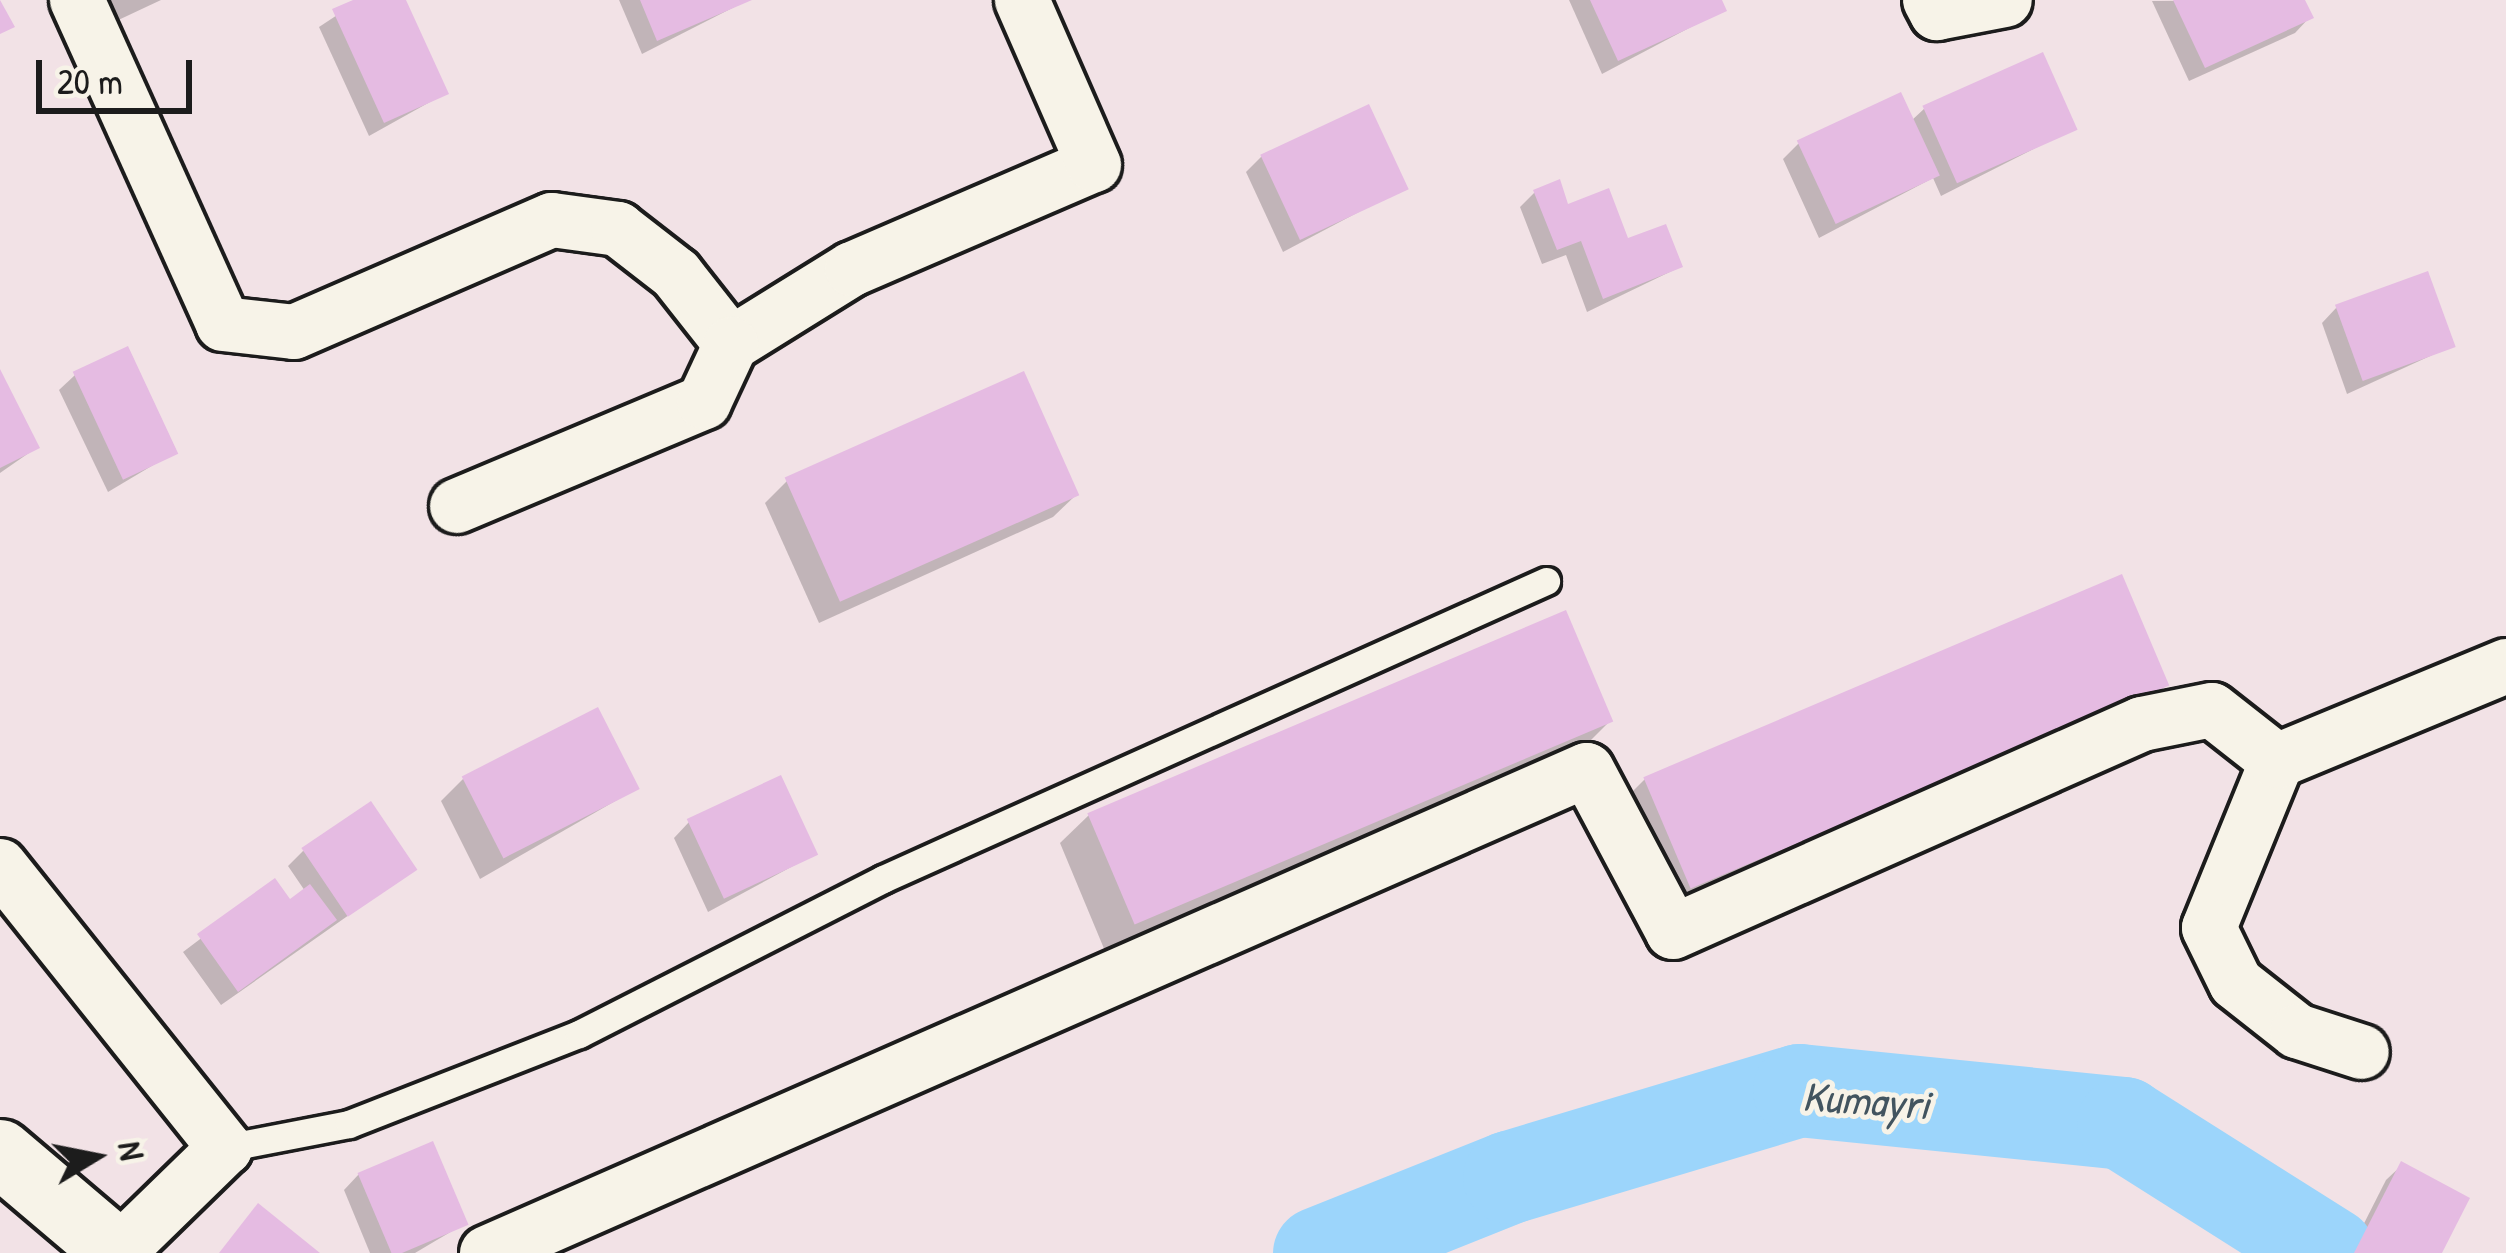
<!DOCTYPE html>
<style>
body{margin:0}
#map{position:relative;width:2506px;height:1253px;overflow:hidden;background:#f2e2e6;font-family:"Patrick Hand",sans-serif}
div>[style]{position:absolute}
.shadow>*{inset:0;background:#0003}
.river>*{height:93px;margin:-46.5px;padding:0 46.5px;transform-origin:46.5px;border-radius:46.5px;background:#9cd5fb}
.building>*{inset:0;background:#e5bbe2;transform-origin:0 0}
.roads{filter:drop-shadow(3px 0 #1c1c1c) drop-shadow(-3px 0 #1c1c1c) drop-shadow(0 3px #1c1c1c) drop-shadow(0 -3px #1c1c1c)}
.lane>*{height:27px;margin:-13.5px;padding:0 13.5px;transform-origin:13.5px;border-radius:13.5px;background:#f7f3e8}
.street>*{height:54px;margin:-27px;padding:0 27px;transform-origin:27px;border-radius:27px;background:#f7f3e8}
.secondary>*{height:66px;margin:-33px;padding:0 33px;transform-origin:33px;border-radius:33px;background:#f7f3e8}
span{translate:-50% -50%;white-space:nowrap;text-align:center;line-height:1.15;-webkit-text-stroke:10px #f7f3e8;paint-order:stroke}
.water-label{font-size:42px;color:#42545f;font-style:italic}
.north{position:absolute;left:36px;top:1097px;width:120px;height:120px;-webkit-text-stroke:9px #f7f3e8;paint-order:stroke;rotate:80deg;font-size:33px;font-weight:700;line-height:48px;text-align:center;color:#1c1c1c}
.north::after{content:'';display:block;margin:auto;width:42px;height:54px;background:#1c1c1c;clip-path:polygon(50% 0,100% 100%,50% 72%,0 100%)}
.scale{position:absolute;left:36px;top:60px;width:156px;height:54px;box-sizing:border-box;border:6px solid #1c1c1c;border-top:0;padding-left:15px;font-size:36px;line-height:42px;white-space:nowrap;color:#1c1c1c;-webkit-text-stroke:9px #f7f3e8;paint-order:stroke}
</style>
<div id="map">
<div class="shadow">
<i style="clip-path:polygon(101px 0,161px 0,112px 23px)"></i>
<i style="clip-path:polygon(360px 0,403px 0,446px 93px,369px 136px,319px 27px)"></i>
<i style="clip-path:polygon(619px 0,748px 0,642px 54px)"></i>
<i style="clip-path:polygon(1569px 0,1719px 0,1723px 10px,1602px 74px)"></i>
<i style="clip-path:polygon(2302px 0,2310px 17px,2295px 33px,2189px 81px,2152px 1px)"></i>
<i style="clip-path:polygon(1925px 108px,2073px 129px,1941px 196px,1933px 178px,1819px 238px,1783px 159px,1798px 144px,1911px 121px)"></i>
<i style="clip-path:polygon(1262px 156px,1404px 188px,1283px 252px,1246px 172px)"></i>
<i style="clip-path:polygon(1535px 192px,1626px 242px,1680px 267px,1587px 312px,1566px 255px,1542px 264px,1520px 207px)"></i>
<i style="clip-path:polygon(2337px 307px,2452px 346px,2347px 394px,2322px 323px)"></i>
<i style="clip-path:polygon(75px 375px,175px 452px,108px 492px,59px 390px)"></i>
<i style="clip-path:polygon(0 376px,36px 448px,0 473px)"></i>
<i style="clip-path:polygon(787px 481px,1076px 495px,1053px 517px,819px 623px,765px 503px)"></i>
<i style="clip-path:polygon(2166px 685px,2138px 713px,1662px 915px,1617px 807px,1645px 779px)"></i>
<i style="clip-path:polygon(1610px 721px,1582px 749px,1105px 951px,1060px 843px,1089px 815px)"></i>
<i style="clip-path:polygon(463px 779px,636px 789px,480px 879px,441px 801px)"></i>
<i style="clip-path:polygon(689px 822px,815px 854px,708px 912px,674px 838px)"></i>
<i style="clip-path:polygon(303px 851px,413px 870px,221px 1005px,183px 952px,274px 883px,289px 903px,305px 891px,288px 866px)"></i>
<i style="clip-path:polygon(2402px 1165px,2439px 1253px,2349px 1253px,2386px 1180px)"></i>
<i style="clip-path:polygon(359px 1174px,464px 1224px,415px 1253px,370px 1253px,344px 1190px)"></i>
</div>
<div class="river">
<i style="left:1319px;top:1253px;width:205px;rotate:-21.8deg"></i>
<i style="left:1509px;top:1177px;width:303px;rotate:-16.7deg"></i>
<i style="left:1799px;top:1090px;width:326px;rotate:5.8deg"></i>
<i style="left:2123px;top:1123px;width:244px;rotate:32.3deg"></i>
</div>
<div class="building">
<i style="clip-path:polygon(0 0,15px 27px,0 34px)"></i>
<i style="clip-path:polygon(353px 0,406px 0,449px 94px,384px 123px,332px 9px)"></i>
<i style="clip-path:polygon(640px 0,752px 0,657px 41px)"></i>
<i style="clip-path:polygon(1590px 0,1722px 0,1727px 11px,1618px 61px)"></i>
<i style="clip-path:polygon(2173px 0,2305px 0,2314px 18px,2205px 68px)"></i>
<i style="left:2043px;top:52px;width:85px;height:132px;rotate:66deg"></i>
<i style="left:1901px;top:92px;width:92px;height:115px;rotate:65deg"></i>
<i style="left:1369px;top:104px;width:94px;height:120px;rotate:65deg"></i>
<i style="clip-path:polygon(1560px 179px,1568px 204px,1609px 188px,1628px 238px,1666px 224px,1683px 267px,1603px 299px,1581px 241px,1557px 250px,1533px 190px)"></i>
<i style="left:2428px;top:271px;width:81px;height:99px;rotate:70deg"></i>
<i style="left:128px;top:346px;width:119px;height:61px;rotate:65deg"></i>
<i style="clip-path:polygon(0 369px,40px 448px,0 468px)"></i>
<i style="left:1024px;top:371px;width:136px;height:262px;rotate:66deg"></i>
<i style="left:2122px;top:574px;width:121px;height:520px;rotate:67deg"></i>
<i style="left:1566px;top:610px;width:121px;height:520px;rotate:67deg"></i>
<i style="left:598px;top:707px;width:92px;height:153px;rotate:63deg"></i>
<i style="left:781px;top:775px;width:88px;height:104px;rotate:65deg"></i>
<i style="left:371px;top:801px;width:83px;height:84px;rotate:56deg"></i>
<i style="clip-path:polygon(275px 878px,290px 899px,310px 884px,337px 920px,238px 992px,197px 934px)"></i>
<i style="left:433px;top:1141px;width:91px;height:82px;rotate:67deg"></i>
<i style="clip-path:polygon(2401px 1161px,2470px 1198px,2442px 1253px,2354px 1253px)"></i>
<i style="clip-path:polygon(258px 1203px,320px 1253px,219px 1253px)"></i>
</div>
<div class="roads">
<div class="lane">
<i style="left:225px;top:1148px;width:126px;rotate:-11deg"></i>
<i style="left:349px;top:1124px;width:247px;rotate:-21.4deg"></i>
<i style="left:579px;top:1034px;width:341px;rotate:-27deg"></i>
<i style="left:883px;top:879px;width:727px;rotate:-24.2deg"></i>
</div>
<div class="street">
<i style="left:77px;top:0;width:355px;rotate:65.7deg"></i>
<i style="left:223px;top:324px;width:71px;rotate:6.4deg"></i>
<i style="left:294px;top:332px;width:281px;rotate:-23.5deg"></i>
<i style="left:552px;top:220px;width:67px;rotate:7.8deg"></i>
<i style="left:618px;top:229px;width:73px;rotate:37.8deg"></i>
<i style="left:676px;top:274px;width:89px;rotate:51.8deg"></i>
<i style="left:731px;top:344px;width:142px;rotate:-31.8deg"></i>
<i style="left:852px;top:269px;width:263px;rotate:-23.3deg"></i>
<i style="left:1094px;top:165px;width:180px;rotate:-113.6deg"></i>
<i style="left:1930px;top:0;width:15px;rotate:62deg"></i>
<i style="left:1937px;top:13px;width:69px;rotate:-10.8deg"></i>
<i style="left:457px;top:506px;width:268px;rotate:-22.8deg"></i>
<i style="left:704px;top:402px;width:64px;rotate:-65deg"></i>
<i style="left:2277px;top:761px;width:180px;rotate:112.2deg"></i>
<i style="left:2209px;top:928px;width:61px;rotate:63.9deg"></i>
<i style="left:2236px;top:983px;width:78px;rotate:38.2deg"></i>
<i style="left:2297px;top:1031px;width:68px;rotate:17.9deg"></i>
<i style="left:0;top:866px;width:361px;rotate:51.4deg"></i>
<i style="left:225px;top:1148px;width:151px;rotate:135.8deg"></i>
<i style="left:487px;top:1253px;width:1201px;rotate:-23.71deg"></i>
<i style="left:1587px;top:770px;width:183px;rotate:62deg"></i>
<i style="left:1673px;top:932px;width:513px;rotate:-23.92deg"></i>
<i style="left:2142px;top:724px;width:71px;rotate:-11.3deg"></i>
<i style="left:2212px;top:710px;width:83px;rotate:38.1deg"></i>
<i style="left:2277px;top:761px;width:248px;rotate:-22.5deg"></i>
</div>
<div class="secondary">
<i style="left:0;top:1153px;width:155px;rotate:40.3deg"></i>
</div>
</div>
<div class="water-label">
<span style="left:1866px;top:1100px;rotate:4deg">Kumayri</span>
</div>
<div class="north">N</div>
<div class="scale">20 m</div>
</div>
